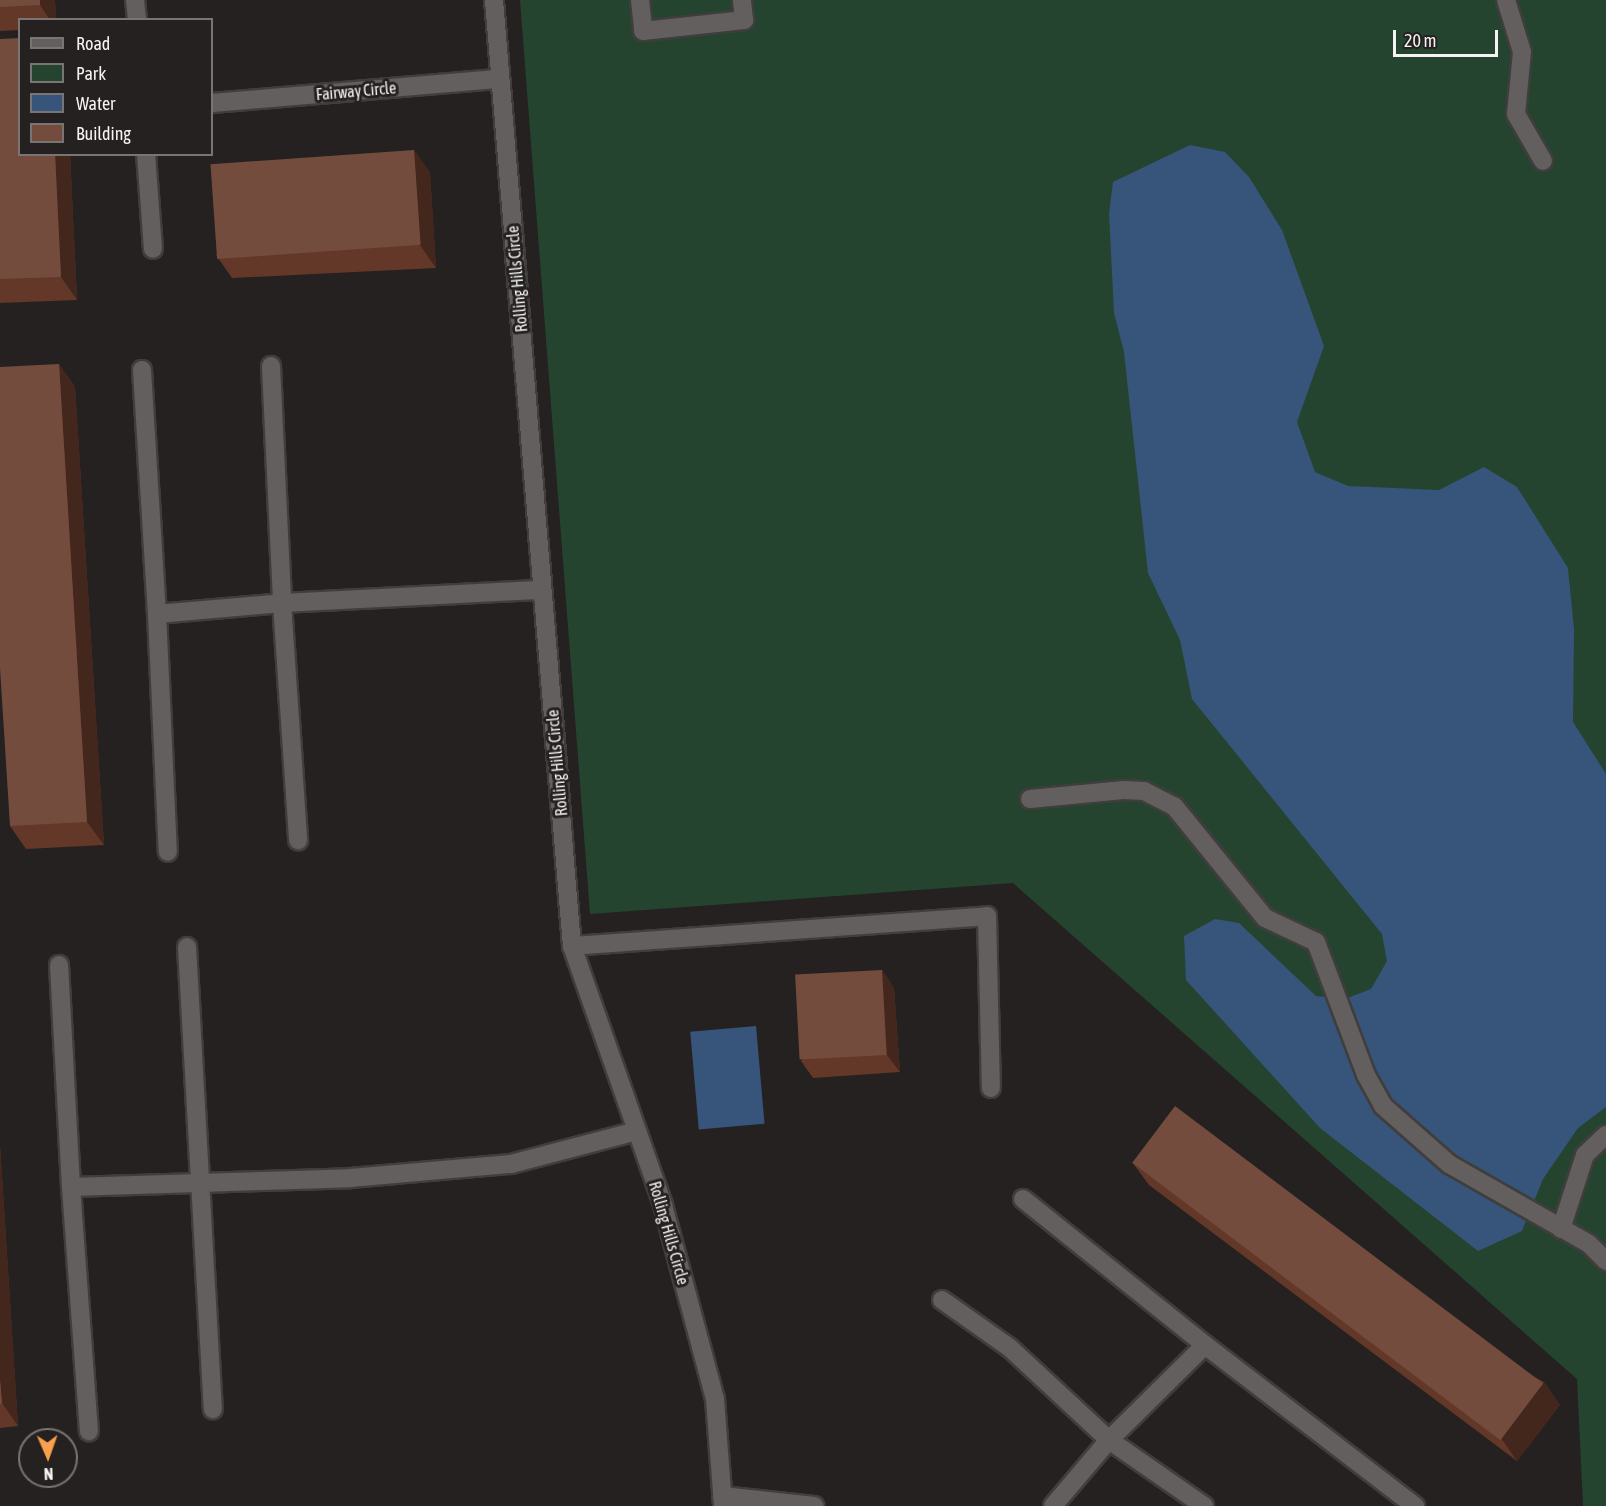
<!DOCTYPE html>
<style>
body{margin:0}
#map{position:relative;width:1606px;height:1506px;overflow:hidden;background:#242120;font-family:"Asap Condensed",sans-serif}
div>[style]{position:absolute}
.green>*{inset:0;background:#24442f}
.water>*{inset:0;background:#37547b;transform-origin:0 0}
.roads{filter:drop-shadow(2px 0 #403e3d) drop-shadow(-2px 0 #403e3d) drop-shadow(0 2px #403e3d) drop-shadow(0 -2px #403e3d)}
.minor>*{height:18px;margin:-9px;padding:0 9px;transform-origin:9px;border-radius:9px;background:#625f5e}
.wall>*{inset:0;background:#633828}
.shaded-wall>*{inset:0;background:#43261c}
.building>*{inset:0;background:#734c3e;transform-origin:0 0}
span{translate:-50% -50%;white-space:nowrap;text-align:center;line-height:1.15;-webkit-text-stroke:6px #242120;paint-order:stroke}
.street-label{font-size:16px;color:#f6f4f3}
.legend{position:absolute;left:18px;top:18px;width:195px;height:138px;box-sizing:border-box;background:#242120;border:2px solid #787574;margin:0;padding:8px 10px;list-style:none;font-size:18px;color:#f6f4f3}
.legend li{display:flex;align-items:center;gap:12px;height:30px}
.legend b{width:30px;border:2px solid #787574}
.north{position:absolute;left:18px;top:1428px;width:60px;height:60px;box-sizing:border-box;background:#242120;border:2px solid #787574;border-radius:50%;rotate:178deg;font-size:16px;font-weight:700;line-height:24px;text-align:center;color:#f6f4f3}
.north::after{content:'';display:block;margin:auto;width:21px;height:27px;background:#f8a04b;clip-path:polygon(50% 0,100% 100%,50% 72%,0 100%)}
.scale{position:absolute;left:1393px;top:30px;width:105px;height:27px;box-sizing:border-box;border:3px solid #f6f4f3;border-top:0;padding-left:8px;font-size:18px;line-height:21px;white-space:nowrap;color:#f6f4f3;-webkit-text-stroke:4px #242120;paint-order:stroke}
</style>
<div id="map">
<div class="green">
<i style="clip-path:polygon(520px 0,1606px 0,1606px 1506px,1583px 1506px,1577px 1379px,1013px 883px,590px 914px)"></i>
</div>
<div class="water">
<i style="clip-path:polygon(1190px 145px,1225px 152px,1249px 177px,1282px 230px,1324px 346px,1297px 422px,1315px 472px,1348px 486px,1439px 490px,1484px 467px,1517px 487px,1568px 568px,1574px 629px,1573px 722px,1606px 774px,1606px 1107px,1578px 1128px,1543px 1179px,1522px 1231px,1478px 1251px,1320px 1128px,1186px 980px,1184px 936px,1215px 919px,1239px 923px,1316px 996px,1345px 999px,1371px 989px,1387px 961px,1382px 934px,1192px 699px,1180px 640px,1148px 573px,1124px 352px,1114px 313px,1109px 213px,1113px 182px)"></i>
<i style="left:756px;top:1026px;width:98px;height:66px;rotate:85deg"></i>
</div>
<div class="roads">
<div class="minor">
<i style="left:135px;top:0;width:20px;rotate:84deg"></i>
<i style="left:494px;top:0;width:949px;rotate:85.29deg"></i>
<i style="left:572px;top:946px;width:275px;rotate:70.6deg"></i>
<i style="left:663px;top:1205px;width:201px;rotate:75deg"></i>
<i style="left:715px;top:1399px;width:107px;rotate:85.7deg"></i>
<i style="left:640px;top:0;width:31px;rotate:84deg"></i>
<i style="left:643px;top:31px;width:102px;rotate:-6.2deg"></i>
<i style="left:744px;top:20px;width:20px;rotate:-96deg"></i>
<i style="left:1506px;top:0;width:54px;rotate:72.9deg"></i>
<i style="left:1522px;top:52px;width:62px;rotate:95.5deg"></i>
<i style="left:1516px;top:114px;width:54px;rotate:60.1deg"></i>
<i style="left:212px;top:103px;width:289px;rotate:-4.8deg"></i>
<i style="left:146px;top:154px;width:95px;rotate:85.8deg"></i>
<i style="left:271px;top:366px;width:237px;rotate:87.3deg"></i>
<i style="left:282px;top:603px;width:260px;rotate:-2.9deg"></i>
<i style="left:142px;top:370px;width:244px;rotate:86.5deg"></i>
<i style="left:157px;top:614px;width:125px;rotate:-5deg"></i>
<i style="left:282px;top:603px;width:238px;rotate:86.1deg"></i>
<i style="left:157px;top:614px;width:238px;rotate:87.4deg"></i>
<i style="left:1030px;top:799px;width:94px;rotate:-5.5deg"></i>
<i style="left:1124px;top:790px;width:20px;rotate:3deg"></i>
<i style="left:1144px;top:791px;width:34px;rotate:27deg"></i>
<i style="left:1174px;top:806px;width:144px;rotate:50.9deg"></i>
<i style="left:1265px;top:918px;width:56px;rotate:25.2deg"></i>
<i style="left:1316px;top:942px;width:142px;rotate:69.4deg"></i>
<i style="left:1366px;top:1075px;width:35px;rotate:61deg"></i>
<i style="left:1383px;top:1106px;width:88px;rotate:41.3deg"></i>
<i style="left:1449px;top:1164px;width:161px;rotate:29.7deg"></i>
<i style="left:1589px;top:1244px;width:24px;rotate:45deg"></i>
<i style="left:572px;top:946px;width:416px;rotate:-4.1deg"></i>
<i style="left:987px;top:916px;width:172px;rotate:88.7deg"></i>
<i style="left:187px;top:947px;width:463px;rotate:86.8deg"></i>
<i style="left:59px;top:965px;width:222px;rotate:86.9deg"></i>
<i style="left:71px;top:1187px;width:279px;rotate:-1.8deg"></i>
<i style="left:350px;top:1178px;width:162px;rotate:-5deg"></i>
<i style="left:511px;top:1164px;width:130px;rotate:-14.7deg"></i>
<i style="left:71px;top:1187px;width:245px;rotate:85.8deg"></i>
<i style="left:1023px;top:1199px;width:233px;rotate:38.7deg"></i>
<i style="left:1561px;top:1229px;width:78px;rotate:-72deg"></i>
<i style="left:1585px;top:1155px;width:29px;rotate:-44deg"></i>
<i style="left:942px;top:1300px;width:83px;rotate:35.2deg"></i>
<i style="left:1010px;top:1348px;width:135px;rotate:42.9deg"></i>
<i style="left:1109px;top:1440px;width:135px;rotate:-44.7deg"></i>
<i style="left:1205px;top:1345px;width:265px;rotate:37.5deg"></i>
<i style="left:722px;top:1496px;width:93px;rotate:6.2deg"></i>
<i style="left:1053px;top:1506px;width:87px;rotate:-49.7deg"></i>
<i style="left:1109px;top:1440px;width:116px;rotate:34.8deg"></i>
</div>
</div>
<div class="wall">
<i style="clip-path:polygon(0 0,55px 0,56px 20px,20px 20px,20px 30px,0 31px)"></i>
<i style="clip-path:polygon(0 39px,20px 154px,70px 154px,77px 300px,0 303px)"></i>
<i style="clip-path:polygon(414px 150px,430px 173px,436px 268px,232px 278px,216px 255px)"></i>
<i style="clip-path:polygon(59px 364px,75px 387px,104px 845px,26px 849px,10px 826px)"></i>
<i style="clip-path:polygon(882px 970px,894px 988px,900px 1072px,813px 1078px,801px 1061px)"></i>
<i style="clip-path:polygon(0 1145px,18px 1426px,0 1428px)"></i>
<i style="clip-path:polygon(1132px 1162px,1544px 1382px,1560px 1405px,1517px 1461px,1149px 1185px)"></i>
</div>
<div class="shaded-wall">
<i style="clip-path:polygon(40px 0,55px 0,56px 20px,50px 20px,40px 5px)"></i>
<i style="clip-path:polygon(414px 150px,430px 173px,436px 268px,420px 245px)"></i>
<i style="clip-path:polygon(55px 154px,70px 154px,77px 300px,61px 277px)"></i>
<i style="clip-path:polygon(59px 364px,75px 387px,104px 845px,87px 822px)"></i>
<i style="clip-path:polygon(882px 970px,894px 988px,900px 1072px,887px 1055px)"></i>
<i style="clip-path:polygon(0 1145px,18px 1426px,2px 1403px,0 1380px)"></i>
<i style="clip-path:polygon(1544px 1382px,1560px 1405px,1517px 1461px,1501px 1438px)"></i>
</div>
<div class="building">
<i style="clip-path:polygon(0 0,40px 0,40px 5px,0 7px)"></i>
<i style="clip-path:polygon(20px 38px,20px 154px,55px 154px,61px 277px,0 279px,0 39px)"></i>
<i style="left:414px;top:150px;width:95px;height:204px;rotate:86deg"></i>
<i style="clip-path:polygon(59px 364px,87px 822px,10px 826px,0 668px,0 367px)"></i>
<i style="left:882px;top:970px;width:85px;height:87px;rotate:87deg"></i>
<i style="left:1175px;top:1106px;width:461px;height:71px;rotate:37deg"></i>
<i style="clip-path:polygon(0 1380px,2px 1403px,0 1404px)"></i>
</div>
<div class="street-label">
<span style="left:356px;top:91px;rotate:-5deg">Fairway Circle</span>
<span style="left:517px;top:279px;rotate:-95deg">Rolling Hills Circle</span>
<span style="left:557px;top:763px;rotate:-95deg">Rolling Hills Circle</span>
<span style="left:669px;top:1233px;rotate:74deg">Rolling Hills Circle</span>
</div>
<ul class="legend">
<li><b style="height:8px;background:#625f5e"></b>Road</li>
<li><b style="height:16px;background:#24442f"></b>Park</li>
<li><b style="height:16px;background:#37547b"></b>Water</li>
<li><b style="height:16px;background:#734c3e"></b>Building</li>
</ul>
<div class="north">N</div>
<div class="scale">20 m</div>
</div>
